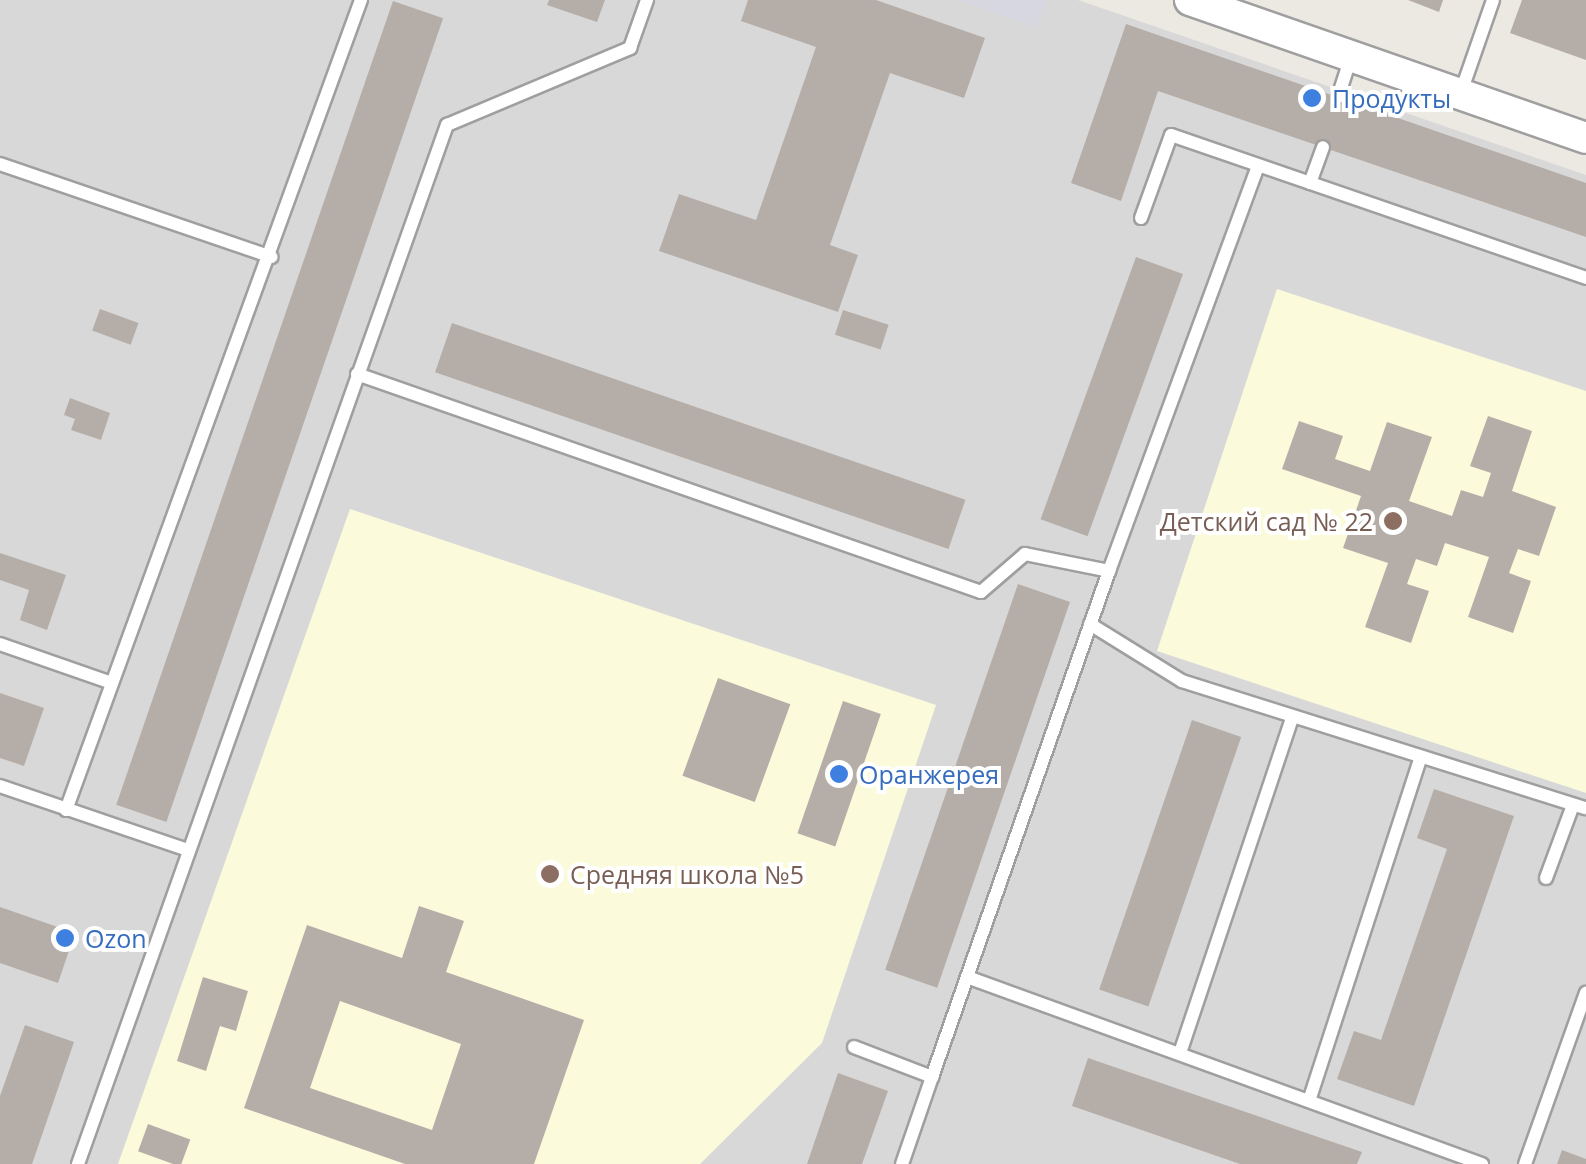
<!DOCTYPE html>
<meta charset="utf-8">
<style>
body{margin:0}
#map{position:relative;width:1586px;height:1164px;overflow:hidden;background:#ece9e2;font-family:"Open Sans",sans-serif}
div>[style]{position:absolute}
.residential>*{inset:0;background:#d9d8d8}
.education>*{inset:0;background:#fbfbdc}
.plaza>*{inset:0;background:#d7d7e1}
.building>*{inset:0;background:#b5aea8;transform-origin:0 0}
.roads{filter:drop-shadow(2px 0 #9f9f9f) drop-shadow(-2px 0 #9f9f9f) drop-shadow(0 2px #9f9f9f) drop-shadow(0 -2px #9f9f9f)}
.service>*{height:12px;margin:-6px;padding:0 6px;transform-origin:6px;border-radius:6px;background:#fff}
.tertiary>*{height:30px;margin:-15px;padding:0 15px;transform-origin:15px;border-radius:15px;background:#fff}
.dots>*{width:28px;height:28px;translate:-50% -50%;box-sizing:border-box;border:5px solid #fff;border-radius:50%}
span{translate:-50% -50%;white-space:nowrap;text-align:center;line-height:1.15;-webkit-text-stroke:8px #fff;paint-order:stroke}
.shop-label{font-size:25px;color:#366cbe}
.left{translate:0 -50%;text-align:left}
.education-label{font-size:25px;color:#785e54}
.right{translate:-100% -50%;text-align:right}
</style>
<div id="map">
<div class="residential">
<i style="clip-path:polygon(0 0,1078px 0,1586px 175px,1586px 1164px,0 1164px)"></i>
</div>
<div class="education">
<i style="clip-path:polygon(1277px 289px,1586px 391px,1586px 793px,1157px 651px)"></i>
<i style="clip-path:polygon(350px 509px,936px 705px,822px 1043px,700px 1164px,118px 1164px)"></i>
</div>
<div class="plaza">
<i style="clip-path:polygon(958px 0,1046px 0,1036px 27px)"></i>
</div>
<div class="building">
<i style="clip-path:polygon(549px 0,605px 0,597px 22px,547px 5px)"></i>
<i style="clip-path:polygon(748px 0,876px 0,985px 38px,964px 98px,890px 73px,830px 245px,858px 255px,838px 312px,659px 251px,679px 194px,756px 220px,816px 47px,741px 21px)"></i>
<i style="clip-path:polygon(1408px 0,1443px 0,1439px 12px)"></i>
<i style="clip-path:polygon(1522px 0,1586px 0,1586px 60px,1510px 33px)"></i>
<i style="left:393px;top:1px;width:53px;height:850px;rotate:19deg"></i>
<i style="clip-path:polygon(1126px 24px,1586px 183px,1586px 237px,1158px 91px,1121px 201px,1071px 183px)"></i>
<i style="left:1136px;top:257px;width:50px;height:279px;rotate:20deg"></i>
<i style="left:100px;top:309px;width:41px;height:23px;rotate:20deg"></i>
<i style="left:843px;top:310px;width:48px;height:26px;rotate:18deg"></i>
<i style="left:452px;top:323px;width:543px;height:52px;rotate:19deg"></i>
<i style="clip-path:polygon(70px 398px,110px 413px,101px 440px,71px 430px,75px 419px,64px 415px)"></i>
<i style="clip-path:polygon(1488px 416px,1532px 431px,1512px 491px,1556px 507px,1539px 556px,1518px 549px,1509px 573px,1531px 581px,1513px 633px,1468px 617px,1489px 557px,1445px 543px,1437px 566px,1416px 559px,1407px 584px,1429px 591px,1411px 643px,1365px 627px,1388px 563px,1343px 548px,1361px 496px,1282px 469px,1299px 421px,1343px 436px,1335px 459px,1370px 471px,1387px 422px,1432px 437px,1409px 501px,1452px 516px,1461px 490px,1483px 497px,1491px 473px,1470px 466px)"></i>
<i style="clip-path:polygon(0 553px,66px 575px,47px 630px,20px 620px,29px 590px,0 580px)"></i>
<i style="left:1018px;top:584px;width:55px;height:408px;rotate:19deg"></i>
<i style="left:718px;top:678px;width:77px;height:104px;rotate:20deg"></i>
<i style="clip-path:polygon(0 693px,44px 708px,24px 766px,0 758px)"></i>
<i style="left:843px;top:701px;width:40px;height:140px;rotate:19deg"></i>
<i style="left:1192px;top:720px;width:52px;height:285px;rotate:19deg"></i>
<i style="clip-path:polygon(1434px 789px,1514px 816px,1414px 1106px,1337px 1079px,1354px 1031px,1381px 1040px,1447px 849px,1417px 838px)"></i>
<i style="clip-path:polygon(evenodd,419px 906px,464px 921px,446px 972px,584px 1020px,534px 1164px,405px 1164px,244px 1108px,307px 925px,402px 958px,419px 906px,340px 1001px,461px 1044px,432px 1130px,310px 1088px,340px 1001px)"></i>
<i style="clip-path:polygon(0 907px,75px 933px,58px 983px,0 963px)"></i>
<i style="clip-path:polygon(203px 977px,248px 991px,236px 1031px,220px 1026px,206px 1071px,177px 1061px)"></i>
<i style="clip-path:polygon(25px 1025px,74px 1042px,32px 1164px,0 1164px,0 1096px)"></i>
<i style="clip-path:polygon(1088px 1058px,1362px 1152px,1357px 1164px,1240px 1164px,1072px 1106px)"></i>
<i style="clip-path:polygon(838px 1073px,888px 1091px,862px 1164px,807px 1164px)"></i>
<i style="left:148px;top:1124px;width:45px;height:29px;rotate:20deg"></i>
<i style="clip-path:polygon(1562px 1150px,1586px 1159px,1586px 1164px,1557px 1164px)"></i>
</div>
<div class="roads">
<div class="service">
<i style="left:1461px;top:92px;width:97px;rotate:-70.8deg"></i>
<i style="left:1338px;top:97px;width:42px;rotate:-72deg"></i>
<i style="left:0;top:164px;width:287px;rotate:18.9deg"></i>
<i style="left:1310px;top:183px;width:38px;rotate:-70deg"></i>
<i style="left:1141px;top:218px;width:88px;rotate:-70.1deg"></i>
<i style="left:1171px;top:135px;width:439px;rotate:19deg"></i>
<i style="left:357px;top:374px;width:661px;rotate:19.26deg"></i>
<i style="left:981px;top:592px;width:58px;rotate:-40.8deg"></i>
<i style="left:1025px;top:554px;width:86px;rotate:11.4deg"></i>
<i style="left:1109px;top:571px;width:432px;rotate:-69.8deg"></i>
<i style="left:1090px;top:624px;width:108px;rotate:31.8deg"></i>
<i style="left:1182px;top:681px;width:423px;rotate:17.5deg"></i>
<i style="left:0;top:644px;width:115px;rotate:19.2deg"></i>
<i style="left:0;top:786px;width:199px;rotate:18.8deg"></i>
<i style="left:66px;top:810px;width:862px;rotate:-69.99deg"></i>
<i style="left:1546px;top:878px;width:78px;rotate:-69.7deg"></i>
<i style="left:967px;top:977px;width:548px;rotate:19.96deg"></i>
<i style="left:854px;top:1047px;width:84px;rotate:21deg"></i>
<i style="left:932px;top:1077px;width:536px;rotate:-70.72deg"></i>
<i style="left:1180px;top:1053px;width:355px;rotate:-71.5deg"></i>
<i style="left:1309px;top:1101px;width:362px;rotate:-72deg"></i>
<i style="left:78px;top:1164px;width:1103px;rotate:-70.45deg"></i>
<i style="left:447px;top:125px;width:199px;rotate:-22.8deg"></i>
<i style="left:630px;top:48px;width:51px;rotate:-70.5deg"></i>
<i style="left:902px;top:1164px;width:92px;rotate:-71deg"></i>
<i style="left:1525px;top:1164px;width:182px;rotate:-70.4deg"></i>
</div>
<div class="tertiary">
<i style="left:1190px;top:0;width:419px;rotate:19.2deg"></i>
</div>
</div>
<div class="dots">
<i style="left:1312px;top:98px;background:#3f7fe0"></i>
<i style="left:1393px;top:521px;background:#8d6e63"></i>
<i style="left:839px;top:774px;background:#3f7fe0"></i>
<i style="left:550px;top:874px;background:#8d6e63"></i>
<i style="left:65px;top:938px;background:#3f7fe0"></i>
</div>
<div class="shop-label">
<span class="left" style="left:1332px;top:98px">Продукты</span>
<span class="left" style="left:859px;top:774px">Оранжерея</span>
<span class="left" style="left:85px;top:938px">Ozon</span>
</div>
<div class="education-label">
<span class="right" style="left:1373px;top:521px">Детский сад № 22</span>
<span class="left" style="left:570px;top:874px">Средняя школа №5</span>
</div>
</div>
